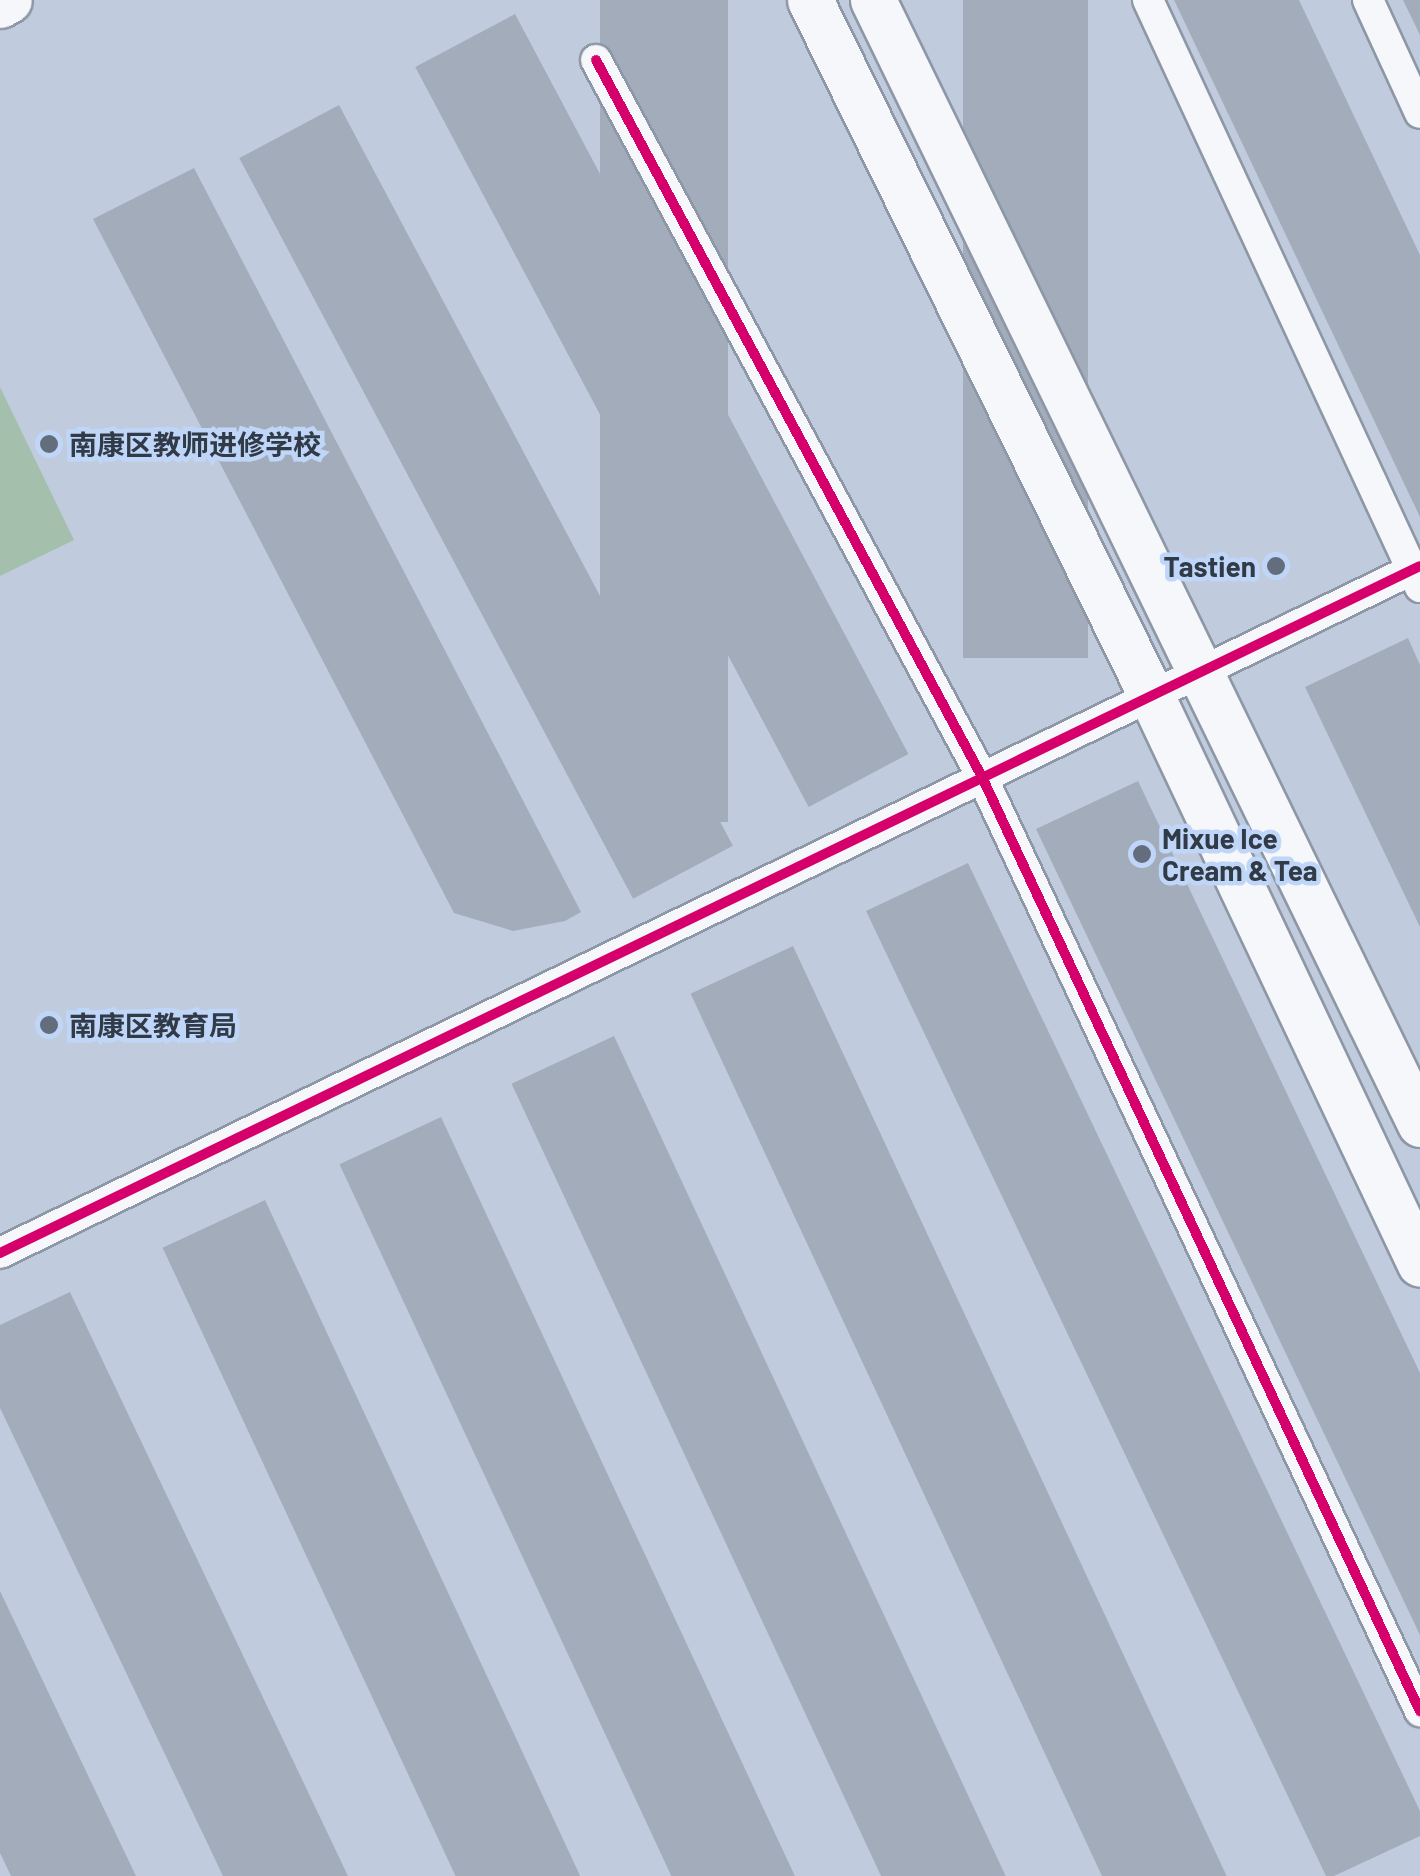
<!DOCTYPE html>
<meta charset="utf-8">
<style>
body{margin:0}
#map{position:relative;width:1420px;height:1876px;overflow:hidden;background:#c0ccde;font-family:Barlow,"Noto Sans SC",sans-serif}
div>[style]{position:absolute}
.green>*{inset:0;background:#a4bfac}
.building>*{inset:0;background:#a2acba;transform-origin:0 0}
.roads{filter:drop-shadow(2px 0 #8d97a5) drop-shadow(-2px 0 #8d97a5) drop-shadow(0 2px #8d97a5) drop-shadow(0 -2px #8d97a5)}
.minor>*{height:30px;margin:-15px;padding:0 15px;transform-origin:15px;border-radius:15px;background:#f6f7fa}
.secondary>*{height:45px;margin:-22.5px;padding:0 22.5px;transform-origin:22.5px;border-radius:22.5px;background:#f6f7fa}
.cycleway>*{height:10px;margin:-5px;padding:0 5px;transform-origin:5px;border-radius:5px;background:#d6006c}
.dots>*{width:28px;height:28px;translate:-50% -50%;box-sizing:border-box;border:5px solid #c0d6f8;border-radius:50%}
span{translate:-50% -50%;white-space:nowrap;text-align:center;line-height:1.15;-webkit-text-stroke:9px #c0d6f8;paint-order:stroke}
.poi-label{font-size:28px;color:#313a47;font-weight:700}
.left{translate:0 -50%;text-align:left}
.right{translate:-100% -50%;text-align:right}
</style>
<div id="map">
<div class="green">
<i style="clip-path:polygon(0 387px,74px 540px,0 576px)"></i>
</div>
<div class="building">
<i style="left:600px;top:0;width:128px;height:822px"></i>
<i style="left:963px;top:0;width:125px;height:658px"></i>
<i style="clip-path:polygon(1174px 0,1299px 0,1420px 255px,1420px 517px)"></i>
<i style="clip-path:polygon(1403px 0,1420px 0,1420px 35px)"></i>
<i style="left:515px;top:14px;width:838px;height:113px;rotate:62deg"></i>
<i style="left:339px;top:105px;width:839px;height:113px;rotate:62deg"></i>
<i style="clip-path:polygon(194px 168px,581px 912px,565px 921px,513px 931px,454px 913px,93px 219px)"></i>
<i style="clip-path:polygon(1408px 638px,1420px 665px,1420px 927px,1305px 687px)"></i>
<i style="clip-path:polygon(1138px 781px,1420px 1373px,1420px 1635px,1036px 829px)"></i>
<i style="clip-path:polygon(968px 863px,1420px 1811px,1420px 1836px,1334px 1876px,1326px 1876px,866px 911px)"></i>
<i style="left:793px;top:946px;width:1030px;height:113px;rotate:65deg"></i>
<i style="left:614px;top:1036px;width:930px;height:113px;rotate:65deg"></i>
<i style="left:441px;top:1117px;width:841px;height:112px;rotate:65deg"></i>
<i style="left:265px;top:1200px;width:749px;height:113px;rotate:65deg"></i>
<i style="clip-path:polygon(70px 1292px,348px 1876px,223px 1876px,0 1408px,0 1325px)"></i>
<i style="clip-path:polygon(0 1591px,136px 1876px,11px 1876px,0 1853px)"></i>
</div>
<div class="roads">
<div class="minor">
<i style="left:1148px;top:0;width:647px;rotate:65.14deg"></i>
<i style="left:1368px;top:0;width:124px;rotate:65.3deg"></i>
<i style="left:596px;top:60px;width:814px;rotate:61.7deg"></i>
<i style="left:982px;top:777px;width:1032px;rotate:64.88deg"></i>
<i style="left:0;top:1253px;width:1577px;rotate:-25.82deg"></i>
</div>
<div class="secondary">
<i style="left:810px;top:0;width:774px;rotate:63.87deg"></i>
<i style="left:1151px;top:695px;width:629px;rotate:64.7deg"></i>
<i style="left:873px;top:0;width:1250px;rotate:64.05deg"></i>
<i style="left:0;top:5px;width:10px;rotate:-29deg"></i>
</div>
</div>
<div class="cycleway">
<i style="left:596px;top:60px;width:814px;rotate:61.7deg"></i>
<i style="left:982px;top:777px;width:1032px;rotate:64.88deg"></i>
<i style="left:0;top:1253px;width:1577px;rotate:-25.82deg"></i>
</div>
<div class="dots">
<i style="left:49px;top:444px;background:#636d7c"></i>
<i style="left:1276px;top:566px;background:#636d7c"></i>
<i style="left:1142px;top:854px;background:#636d7c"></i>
<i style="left:49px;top:1025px;background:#636d7c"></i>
</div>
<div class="poi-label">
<span class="left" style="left:69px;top:444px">南康区教师进修学校</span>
<span class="right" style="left:1256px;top:566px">Tastien</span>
<span class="left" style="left:1162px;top:854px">Mixue Ice<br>Cream &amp; Tea</span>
<span class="left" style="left:69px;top:1025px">南康区教育局</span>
</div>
</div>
